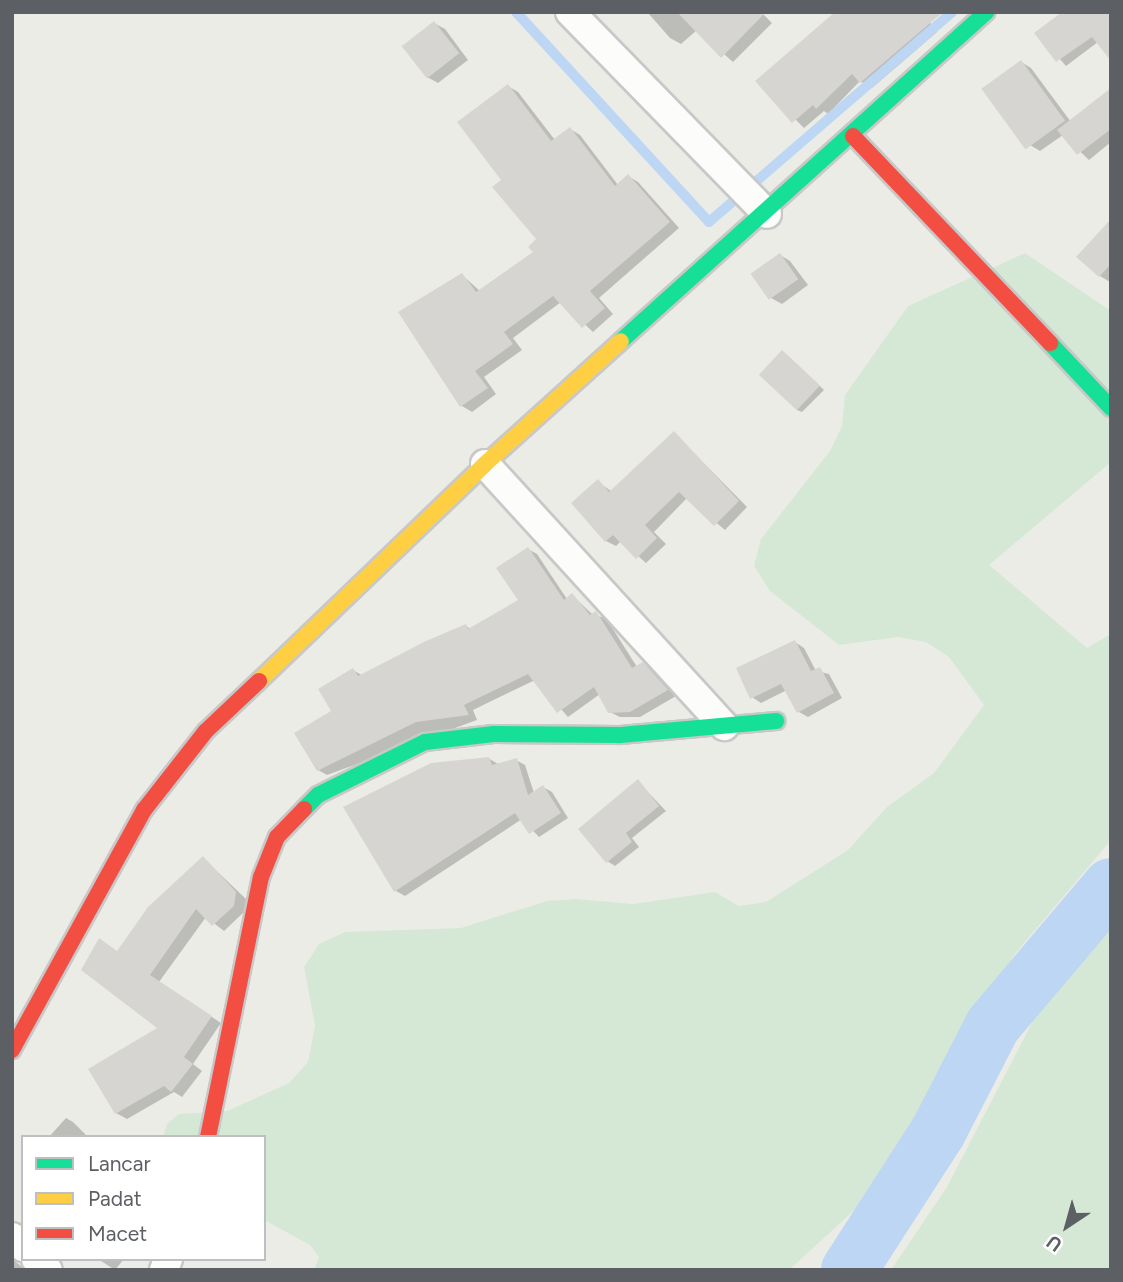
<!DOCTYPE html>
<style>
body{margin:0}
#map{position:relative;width:1123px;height:1282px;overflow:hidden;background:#ecece7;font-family:Figtree,sans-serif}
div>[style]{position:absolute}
.green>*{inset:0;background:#d5e8d5}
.shadow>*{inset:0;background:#0003}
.stream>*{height:10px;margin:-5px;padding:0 5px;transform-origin:5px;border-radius:5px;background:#bdd6f4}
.river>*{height:56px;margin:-28px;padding:0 28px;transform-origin:28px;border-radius:28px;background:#bdd6f4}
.building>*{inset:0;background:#d6d5d2;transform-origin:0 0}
.roads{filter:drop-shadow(2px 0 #c8c8c8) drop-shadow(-2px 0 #c8c8c8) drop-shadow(0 2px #c8c8c8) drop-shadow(0 -2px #c8c8c8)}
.street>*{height:28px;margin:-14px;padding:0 14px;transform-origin:14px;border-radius:14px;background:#fcfcfb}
.fast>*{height:16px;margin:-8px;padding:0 8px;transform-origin:8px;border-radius:8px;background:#16e098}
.slow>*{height:16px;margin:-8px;padding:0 8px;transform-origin:8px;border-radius:8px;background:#ffcf43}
.jam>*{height:16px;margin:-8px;padding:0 8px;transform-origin:8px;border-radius:8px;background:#f24e42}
span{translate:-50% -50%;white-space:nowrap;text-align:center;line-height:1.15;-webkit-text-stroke:6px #fff;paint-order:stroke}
.frame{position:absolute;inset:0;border:14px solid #5c5f64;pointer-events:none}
.legend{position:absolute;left:21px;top:1135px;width:245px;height:126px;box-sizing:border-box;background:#fff;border:2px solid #bebfc1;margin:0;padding:9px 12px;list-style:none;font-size:21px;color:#5c5f64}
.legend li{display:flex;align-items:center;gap:14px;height:35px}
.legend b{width:35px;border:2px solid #bebfc1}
.north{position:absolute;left:1032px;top:1191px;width:70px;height:70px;-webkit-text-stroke:5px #fff;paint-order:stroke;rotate:216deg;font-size:19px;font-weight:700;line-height:28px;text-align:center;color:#5c5f64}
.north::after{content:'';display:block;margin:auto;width:24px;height:32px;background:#5c5f64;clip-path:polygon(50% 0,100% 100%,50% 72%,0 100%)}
</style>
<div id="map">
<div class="green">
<i style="clip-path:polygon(1025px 253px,1111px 311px,1111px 462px,989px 565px,1087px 648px,1111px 634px,1111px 840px,1015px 954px,902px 1144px,883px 1184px,789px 1270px,314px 1270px,319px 1257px,310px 1245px,264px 1220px,264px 1137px,163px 1137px,167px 1124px,179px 1114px,227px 1111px,289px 1083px,308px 1062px,315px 1026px,304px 967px,319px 944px,345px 932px,461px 928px,547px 901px,576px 899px,633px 904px,715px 892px,739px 906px,766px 902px,848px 850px,887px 807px,934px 773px,984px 705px,949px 657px,926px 642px,898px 637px,839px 645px,770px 591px,754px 566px,761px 539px,830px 451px,842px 426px,845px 395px,908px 306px)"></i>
<i style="clip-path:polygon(1111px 924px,1111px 1270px,891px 1270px,947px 1187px,1050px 988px)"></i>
</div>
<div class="shadow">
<i style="clip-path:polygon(761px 12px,772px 23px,733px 62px,697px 30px,681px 44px,670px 38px,648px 13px)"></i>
<i style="clip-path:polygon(1067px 12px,1098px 42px,1066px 66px,1037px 33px)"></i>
<i style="clip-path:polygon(928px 20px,937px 32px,872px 88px,860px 81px,828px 114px,824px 111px,804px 128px,757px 81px)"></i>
<i style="clip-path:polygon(434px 23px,445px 29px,468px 60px,438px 83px,427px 77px)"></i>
<i style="clip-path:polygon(1021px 62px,1031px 68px,1071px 122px,1111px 90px,1111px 142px,1089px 160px,1063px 135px,1040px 151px,1030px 145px)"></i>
<i style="clip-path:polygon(508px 86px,518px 92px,555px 140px,570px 129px,580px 135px,618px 185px,628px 176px,638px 182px,679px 228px,599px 298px,613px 314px,593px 332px,561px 302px,513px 338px,522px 350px,484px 377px,496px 394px,472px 412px,462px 406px,400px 313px,462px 275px,480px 291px,535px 252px,539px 239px,503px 180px)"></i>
<i style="clip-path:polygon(1111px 223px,1111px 281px,1110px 282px,1100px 276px)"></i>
<i style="clip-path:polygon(780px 255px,790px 261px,808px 285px,782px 304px,771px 298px)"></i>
<i style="clip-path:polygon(787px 355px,824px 390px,802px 412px,797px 410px)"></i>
<i style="clip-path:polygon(674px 433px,747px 507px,725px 530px,687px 498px,654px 532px,666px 544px,646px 563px,621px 541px,616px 546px,606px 541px,598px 482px,611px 491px)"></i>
<i style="clip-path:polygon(528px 549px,537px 554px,567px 599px,572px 595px,593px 615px,606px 618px,637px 667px,643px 664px,652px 669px,676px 696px,640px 717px,620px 717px,610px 712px,600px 694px,568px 717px,535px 680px,473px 710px,477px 720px,327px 775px,318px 770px,333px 712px,353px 670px,363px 676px,466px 626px,471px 629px,520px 601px)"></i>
<i style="clip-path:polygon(795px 642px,804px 648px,816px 671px,829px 674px,842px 698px,808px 717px,799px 712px,787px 690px,761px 703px,752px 697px)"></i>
<i style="clip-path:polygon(488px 758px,498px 764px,516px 760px,525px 765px,534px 793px,543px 787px,552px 792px,568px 818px,539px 837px,522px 819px,405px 896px,396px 891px,345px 808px)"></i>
<i style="clip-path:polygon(638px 782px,666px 811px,632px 838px,639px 847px,615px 866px,607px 861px)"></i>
<i style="clip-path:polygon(203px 858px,246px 899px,244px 912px,224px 931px,206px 917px,159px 982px,221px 1023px,193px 1064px,202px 1071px,182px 1097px,174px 1092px,127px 1119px,116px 1113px,160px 1029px,118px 953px)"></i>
<i style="clip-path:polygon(66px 1118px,73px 1122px,88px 1137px,49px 1137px)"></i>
<i style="clip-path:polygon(12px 1259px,26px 1270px,12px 1270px)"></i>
<i style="clip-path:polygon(98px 1259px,124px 1259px,115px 1270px)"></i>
</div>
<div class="stream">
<i style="left:516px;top:12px;width:285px;rotate:47.4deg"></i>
<i style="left:709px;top:222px;width:321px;rotate:-40.8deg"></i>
</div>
<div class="river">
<i style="left:849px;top:1270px;width:164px;rotate:-57.2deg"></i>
<i style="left:938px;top:1132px;width:120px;rotate:-62.8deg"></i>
<i style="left:993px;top:1025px;width:182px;rotate:-49.7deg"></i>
</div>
<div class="building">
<i style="clip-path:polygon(677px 12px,766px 12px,721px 58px)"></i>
<i style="clip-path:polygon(835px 12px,943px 12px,860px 83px,852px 74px,816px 109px,813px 105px,792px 123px,755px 81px)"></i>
<i style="clip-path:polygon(1062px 12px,1111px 12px,1111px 61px,1092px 37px,1056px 62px,1034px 33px)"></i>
<i style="left:434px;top:21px;width:41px;height:41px;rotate:52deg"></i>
<i style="left:1021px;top:60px;width:75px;height:49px;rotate:54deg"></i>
<i style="clip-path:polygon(508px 84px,551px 141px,570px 127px,615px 186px,628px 174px,670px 222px,590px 291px,605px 308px,582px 328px,553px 296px,504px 332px,513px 344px,475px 371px,488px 388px,460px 407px,398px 312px,462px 273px,476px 292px,533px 252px,528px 247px,536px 239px,492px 187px,501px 180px,457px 122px)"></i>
<i style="clip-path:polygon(1111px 88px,1111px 129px,1077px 155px,1057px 130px)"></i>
<i style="clip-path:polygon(1111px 219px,1111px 264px,1099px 277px,1076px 257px)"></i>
<i style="left:780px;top:253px;width:32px;height:36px;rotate:55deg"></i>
<i style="left:782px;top:350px;width:52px;height:34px;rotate:43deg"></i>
<i style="clip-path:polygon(674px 431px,739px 501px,714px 526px,679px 492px,645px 525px,657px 538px,636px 559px,613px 535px,605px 542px,571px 503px,598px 479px,609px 492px)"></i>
<i style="clip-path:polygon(528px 547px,564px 600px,572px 593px,590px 615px,596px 611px,632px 668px,643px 662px,668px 690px,630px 712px,608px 713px,594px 687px,557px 713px,528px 674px,464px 705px,469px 715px,416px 722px,317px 771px,294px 733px,331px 711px,318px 689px,353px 668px,358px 676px,426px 641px,466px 624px,468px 629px,518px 600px,496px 568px)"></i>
<i style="clip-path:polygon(795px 640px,811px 671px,820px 667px,834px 693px,797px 713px,781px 684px,750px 699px,736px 668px)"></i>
<i style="clip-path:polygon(489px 757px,492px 765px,517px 758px,528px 795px,543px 785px,561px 813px,529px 834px,515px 813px,394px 892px,343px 807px,431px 763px)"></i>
<i style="clip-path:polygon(638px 779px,659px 806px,626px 833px,632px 842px,606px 863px,578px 829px)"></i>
<i style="clip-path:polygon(203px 856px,236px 892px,234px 906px,212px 926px,196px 909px,150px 975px,212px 1016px,184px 1057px,193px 1064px,171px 1092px,164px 1086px,115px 1114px,88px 1069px,157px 1028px,81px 970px,99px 938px,117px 951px,148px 907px)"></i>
</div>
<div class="roads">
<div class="street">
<i style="left:570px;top:12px;width:282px;rotate:45.7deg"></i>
<i style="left:485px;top:464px;width:355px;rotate:47.6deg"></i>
<i style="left:12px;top:1237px;width:15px;rotate:42deg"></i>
<i style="left:36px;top:1259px;width:16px;rotate:43deg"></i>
<i style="left:164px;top:1270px;width:12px;rotate:-70deg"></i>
</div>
<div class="fast">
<i style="left:621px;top:341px;width:492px;rotate:-42deg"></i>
<i style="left:1050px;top:343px;width:89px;rotate:46.8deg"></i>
<i style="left:304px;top:809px;width:20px;rotate:-45deg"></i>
<i style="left:318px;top:795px;width:119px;rotate:-26.4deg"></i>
<i style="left:425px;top:742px;width:69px;rotate:-6.6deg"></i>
<i style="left:494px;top:734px;width:126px;rotate:0.5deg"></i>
<i style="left:620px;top:735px;width:157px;rotate:-5.1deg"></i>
</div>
<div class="slow">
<i style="left:259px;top:681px;width:313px;rotate:-43.8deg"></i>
<i style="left:485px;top:464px;width:183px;rotate:-42.1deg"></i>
</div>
<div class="jam">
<i style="left:853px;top:136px;width:286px;rotate:46.4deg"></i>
<i style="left:12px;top:1050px;width:274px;rotate:-61.2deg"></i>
<i style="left:144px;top:810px;width:100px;rotate:-51.9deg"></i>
<i style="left:206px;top:731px;width:73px;rotate:-43.3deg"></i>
<i style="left:208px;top:1137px;width:265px;rotate:-78.5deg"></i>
<i style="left:261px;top:877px;width:43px;rotate:-68.2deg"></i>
<i style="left:277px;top:837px;width:39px;rotate:-46deg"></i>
</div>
</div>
<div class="frame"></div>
<ul class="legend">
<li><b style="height:9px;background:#16e098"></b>Lancar</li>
<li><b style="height:9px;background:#ffcf43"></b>Padat</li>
<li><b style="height:9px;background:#f24e42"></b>Macet</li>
</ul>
<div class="north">U</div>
</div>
